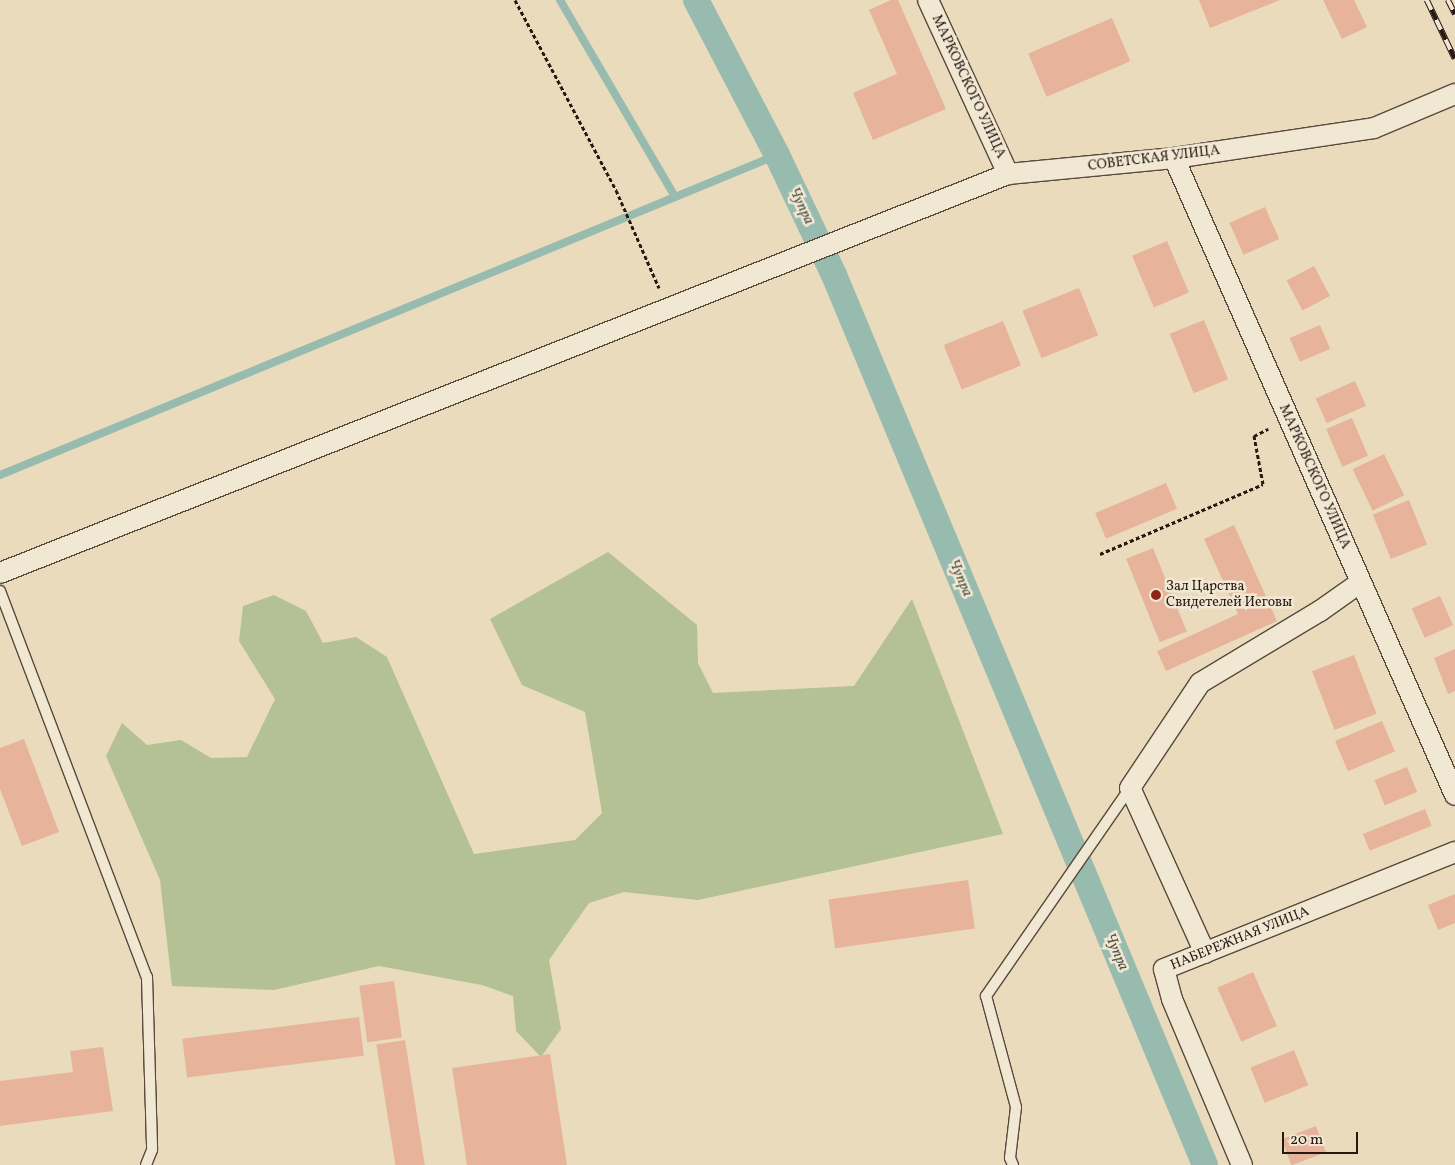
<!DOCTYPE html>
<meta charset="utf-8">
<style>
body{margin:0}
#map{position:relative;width:1455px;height:1165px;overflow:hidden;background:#eadbbd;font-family:Vollkorn,serif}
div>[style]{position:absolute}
.green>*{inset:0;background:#b3c194}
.stream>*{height:8px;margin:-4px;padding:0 4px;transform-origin:4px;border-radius:4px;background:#98bbaf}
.canal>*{height:26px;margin:-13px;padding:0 13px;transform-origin:13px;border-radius:13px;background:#98bbaf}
.building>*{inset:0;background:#e7b39b;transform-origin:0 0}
.path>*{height:3px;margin-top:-1.5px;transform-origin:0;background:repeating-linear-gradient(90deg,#271811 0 4px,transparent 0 6.5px)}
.roads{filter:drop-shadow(1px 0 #58493c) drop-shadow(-1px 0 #58493c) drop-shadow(0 1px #58493c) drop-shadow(0 -1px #58493c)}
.lane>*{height:10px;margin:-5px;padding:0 5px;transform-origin:5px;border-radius:5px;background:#f1e8d4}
.street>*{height:20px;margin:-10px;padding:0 10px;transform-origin:10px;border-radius:10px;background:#f1e8d4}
.rail>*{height:5.5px;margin-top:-2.75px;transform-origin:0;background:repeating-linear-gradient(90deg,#f1e8d4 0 11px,#271811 0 22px);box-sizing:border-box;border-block:1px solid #271811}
.dots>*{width:14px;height:14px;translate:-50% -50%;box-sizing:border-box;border:2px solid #f1e8d4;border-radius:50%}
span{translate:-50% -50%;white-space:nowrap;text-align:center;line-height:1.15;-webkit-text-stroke:5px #f1e8d4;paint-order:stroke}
.street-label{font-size:14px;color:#271811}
.poi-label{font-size:14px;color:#271811}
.left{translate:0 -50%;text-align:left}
.water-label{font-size:15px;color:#4f5148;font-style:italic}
.scale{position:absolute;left:1282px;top:1132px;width:76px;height:22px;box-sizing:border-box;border:2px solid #271811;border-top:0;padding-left:6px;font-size:15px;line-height:18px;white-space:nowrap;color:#271811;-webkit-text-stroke:4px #f1e8d4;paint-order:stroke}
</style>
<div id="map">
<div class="green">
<i style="clip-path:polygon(608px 552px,697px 625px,698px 663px,713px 693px,854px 686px,912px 599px,1003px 834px,698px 900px,624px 892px,589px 903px,549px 960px,561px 1029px,541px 1057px,516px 1031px,513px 996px,482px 985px,379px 966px,274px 990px,172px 986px,160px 880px,106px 756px,122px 723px,147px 745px,181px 740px,211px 758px,247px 757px,275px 699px,239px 641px,243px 606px,274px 595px,306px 611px,323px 643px,356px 637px,387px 657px,474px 854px,575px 840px,602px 813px,585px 712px,522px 685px,490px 619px)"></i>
</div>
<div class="stream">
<i style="left:560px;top:0;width:228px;rotate:59.7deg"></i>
<i style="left:0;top:475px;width:840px;rotate:-22.38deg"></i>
</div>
<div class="canal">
<i style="left:696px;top:0;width:175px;rotate:62.4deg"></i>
<i style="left:777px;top:155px;width:133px;rotate:64.6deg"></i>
<i style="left:834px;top:275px;width:964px;rotate:67.37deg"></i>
</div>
<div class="building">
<i style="clip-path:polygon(891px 0,898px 0,946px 109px,873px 140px,853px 93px,897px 74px,869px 10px)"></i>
<i style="clip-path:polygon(1199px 0,1280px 0,1210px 28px)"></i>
<i style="clip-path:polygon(1323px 0,1354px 0,1367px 27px,1342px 39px)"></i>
<i style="left:1112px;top:18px;width:47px;height:91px;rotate:67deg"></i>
<i style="left:1265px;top:207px;width:35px;height:39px;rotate:66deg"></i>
<i style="left:1167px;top:241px;width:56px;height:38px;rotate:67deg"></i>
<i style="left:1314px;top:266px;width:34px;height:31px;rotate:62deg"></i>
<i style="left:1079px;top:288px;width:51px;height:61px;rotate:68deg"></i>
<i style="left:1204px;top:320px;width:64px;height:37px;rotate:68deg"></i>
<i style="left:1003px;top:321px;width:48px;height:64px;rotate:68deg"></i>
<i style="left:1320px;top:325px;width:26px;height:33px;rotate:67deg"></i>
<i style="left:1355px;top:381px;width:27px;height:43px;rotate:66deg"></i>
<i style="left:1352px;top:418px;width:41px;height:28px;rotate:67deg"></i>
<i style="left:1384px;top:454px;width:46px;height:35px;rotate:64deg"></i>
<i style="left:1166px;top:483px;width:28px;height:77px;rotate:67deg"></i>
<i style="left:1409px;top:500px;width:48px;height:39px;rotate:68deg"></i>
<i style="clip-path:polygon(1234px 525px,1277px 621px,1166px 671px,1157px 651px,1238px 614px,1204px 539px)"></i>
<i style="left:1153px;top:548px;width:90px;height:29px;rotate:68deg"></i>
<i style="left:1440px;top:596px;width:32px;height:31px;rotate:66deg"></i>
<i style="clip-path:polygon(1455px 649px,1455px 691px,1448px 694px,1434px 658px)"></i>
<i style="left:1354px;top:655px;width:63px;height:45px;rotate:69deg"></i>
<i style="left:1382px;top:721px;width:33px;height:51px;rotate:67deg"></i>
<i style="clip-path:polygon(24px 739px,59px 832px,22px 846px,0 789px,0 748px)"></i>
<i style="left:1407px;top:767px;width:27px;height:35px;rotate:68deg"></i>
<i style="left:1425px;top:809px;width:18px;height:67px;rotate:68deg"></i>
<i style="left:968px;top:880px;width:49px;height:141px;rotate:82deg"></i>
<i style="clip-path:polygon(1455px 894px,1455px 923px,1438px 930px,1428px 905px)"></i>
<i style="left:1253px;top:972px;width:59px;height:39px;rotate:66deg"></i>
<i style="left:394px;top:981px;width:57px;height:35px;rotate:82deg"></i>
<i style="left:359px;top:1017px;width:39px;height:178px;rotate:83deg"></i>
<i style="left:405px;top:1040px;width:127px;height:29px;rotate:81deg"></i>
<i style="clip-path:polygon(103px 1047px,113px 1111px,0 1126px,0 1081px,73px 1072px,70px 1051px)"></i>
<i style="left:1294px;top:1050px;width:38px;height:47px;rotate:68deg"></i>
<i style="clip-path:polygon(550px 1054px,567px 1165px,467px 1165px,452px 1068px)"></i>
<i style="left:1316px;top:1126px;width:28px;height:37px;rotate:69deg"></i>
</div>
<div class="path">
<i style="left:515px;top:0;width:215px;rotate:62deg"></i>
<i style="left:616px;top:190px;width:107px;rotate:66.3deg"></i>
<i style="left:1100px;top:554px;width:177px;rotate:-23.2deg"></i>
<i style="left:1263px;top:484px;width:49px;rotate:-100.6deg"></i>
<i style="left:1254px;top:436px;width:16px;rotate:-27deg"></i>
</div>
<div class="roads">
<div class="lane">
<i style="left:0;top:591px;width:413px;rotate:69.2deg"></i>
<i style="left:147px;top:977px;width:173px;rotate:88.3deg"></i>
<i style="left:152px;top:1150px;width:16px;rotate:112deg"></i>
<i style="left:1013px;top:1165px;width:8px;rotate:-113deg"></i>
<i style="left:1010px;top:1158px;width:51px;rotate:-83.3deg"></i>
<i style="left:1016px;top:1107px;width:115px;rotate:-105.1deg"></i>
<i style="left:986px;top:996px;width:253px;rotate:-55.3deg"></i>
</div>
<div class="street">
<i style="left:928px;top:0;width:192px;rotate:65.3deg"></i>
<i style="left:1174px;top:158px;width:696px;rotate:66.2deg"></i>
<i style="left:0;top:573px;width:1084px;rotate:-21.6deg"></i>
<i style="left:1008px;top:174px;width:167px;rotate:-5.5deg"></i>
<i style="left:1174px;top:158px;width:202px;rotate:-8.5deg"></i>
<i style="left:1374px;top:128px;width:88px;rotate:-22.8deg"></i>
<i style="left:1205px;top:953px;width:181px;rotate:-114.4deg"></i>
<i style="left:1130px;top:788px;width:126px;rotate:-56.3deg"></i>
<i style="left:1200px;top:683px;width:140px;rotate:-31deg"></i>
<i style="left:1320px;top:611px;width:50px;rotate:-35.3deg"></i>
<i style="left:1242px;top:1165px;width:180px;rotate:-112.9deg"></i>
<i style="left:1172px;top:999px;width:31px;rotate:-105deg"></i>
<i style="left:1164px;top:969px;width:314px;rotate:-21.9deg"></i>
</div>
</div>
<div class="rail">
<i style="left:1427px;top:0;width:65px;rotate:64.6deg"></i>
<i style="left:1448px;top:0;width:16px;rotate:63deg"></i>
</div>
<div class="dots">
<i style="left:1156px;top:595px;background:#8f2418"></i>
</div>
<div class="street-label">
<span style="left:968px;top:87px;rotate:65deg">МАРКОВСКОГО УЛИЦА</span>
<span style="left:1154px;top:159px;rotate:-7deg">СОВЕТСКАЯ УЛИЦА</span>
<span style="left:1314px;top:477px;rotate:66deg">МАРКОВСКОГО УЛИЦА</span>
<span style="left:1240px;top:939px;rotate:-22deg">НАБЕРЕЖНАЯ УЛИЦА</span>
</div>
<div class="poi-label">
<span class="left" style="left:1166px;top:595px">Зал Царства<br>Свидетелей Иеговы</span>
</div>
<div class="water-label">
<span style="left:801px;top:206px;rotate:65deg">Чупра</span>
<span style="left:960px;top:578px;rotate:67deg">Чупра</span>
<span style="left:1116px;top:952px;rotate:67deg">Чупра</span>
</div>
<div class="scale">20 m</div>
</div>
